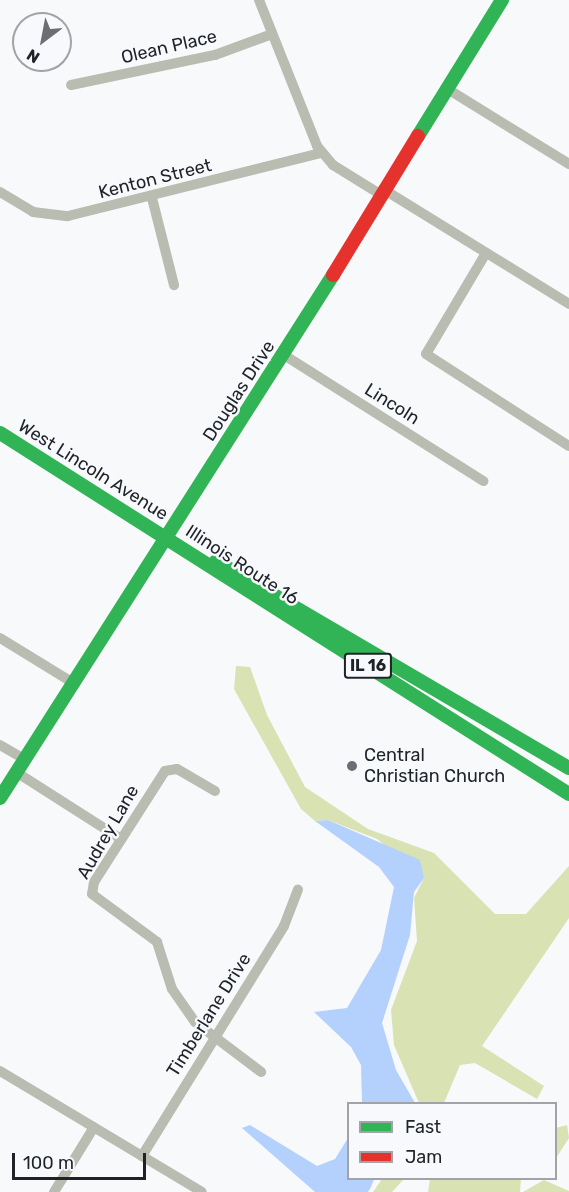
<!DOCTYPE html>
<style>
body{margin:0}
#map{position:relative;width:569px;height:1192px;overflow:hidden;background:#f8f9fb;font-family:Rubik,sans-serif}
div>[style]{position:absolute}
.green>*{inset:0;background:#d8e2b2}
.water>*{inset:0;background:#b3d1fc}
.street>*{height:10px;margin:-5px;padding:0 5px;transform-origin:5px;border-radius:5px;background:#b9bcb0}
.fast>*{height:14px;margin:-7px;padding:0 7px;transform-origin:7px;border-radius:7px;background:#30b455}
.jam>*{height:14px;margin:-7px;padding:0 7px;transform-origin:7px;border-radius:7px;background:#e5322d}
.dots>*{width:16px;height:16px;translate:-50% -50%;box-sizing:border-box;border:3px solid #f7f9fc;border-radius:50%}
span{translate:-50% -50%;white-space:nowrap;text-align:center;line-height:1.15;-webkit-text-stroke:5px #f7f9fc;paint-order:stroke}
.shield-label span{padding:2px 4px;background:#f7f9fc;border:2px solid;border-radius:4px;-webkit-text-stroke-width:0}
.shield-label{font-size:16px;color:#1f2328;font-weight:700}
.street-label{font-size:18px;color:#1f2328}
.poi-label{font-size:18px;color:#1f2328}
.left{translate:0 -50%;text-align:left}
.legend{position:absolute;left:347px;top:1102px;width:210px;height:78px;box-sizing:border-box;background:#f7f9fc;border:2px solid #a1a3a7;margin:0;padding:8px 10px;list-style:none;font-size:18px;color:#1f2328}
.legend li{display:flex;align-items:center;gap:12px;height:30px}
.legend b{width:30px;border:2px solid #a1a3a7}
.north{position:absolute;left:12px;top:12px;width:60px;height:60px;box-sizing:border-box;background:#f7f9fc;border:2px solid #a1a3a7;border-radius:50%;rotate:212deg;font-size:16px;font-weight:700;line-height:24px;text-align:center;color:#1f2328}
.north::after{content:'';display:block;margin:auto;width:21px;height:27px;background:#6b6e72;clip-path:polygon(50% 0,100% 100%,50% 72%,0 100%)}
.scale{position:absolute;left:12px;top:1153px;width:134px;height:27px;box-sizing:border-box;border:3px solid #1f2328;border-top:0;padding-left:8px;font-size:18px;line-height:21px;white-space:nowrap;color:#1f2328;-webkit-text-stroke:4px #f7f9fc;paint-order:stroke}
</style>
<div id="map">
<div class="green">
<i style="clip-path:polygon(236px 666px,250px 667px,267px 715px,305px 787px,368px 829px,434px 853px,495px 914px,526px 914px,569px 866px,569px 918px,482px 1046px,544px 1086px,537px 1099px,475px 1063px,460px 1065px,444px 1103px,419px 1103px,394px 1045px,391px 1010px,417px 941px,414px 898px,424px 878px,377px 839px,328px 820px,315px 821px,301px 809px,234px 689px)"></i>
<i style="clip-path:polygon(567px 1125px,569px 1138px,556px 1158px,556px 1128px)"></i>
<i style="clip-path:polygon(382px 1179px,382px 1178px,404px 1179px,392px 1192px,373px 1192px)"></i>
<i style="clip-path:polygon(430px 1179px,430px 1178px,521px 1179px,520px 1192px,428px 1192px)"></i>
<i style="clip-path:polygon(544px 1180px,569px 1191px,569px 1192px,523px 1192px)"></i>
</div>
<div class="water">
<i style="clip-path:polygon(328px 820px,420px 860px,424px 878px,414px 892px,410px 935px,382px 1023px,396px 1070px,415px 1103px,362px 1103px,361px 1065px,351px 1047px,314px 1012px,347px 1008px,381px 950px,394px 887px,379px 867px,315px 821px)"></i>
<i style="clip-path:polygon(250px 1125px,317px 1166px,335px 1159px,348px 1138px,348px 1178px,374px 1179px,371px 1187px,368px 1192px,315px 1192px,242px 1128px)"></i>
</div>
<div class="street">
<i style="left:259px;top:0;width:157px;rotate:68.3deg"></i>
<i style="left:317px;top:146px;width:25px;rotate:50deg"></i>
<i style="left:333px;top:165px;width:55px;rotate:31.7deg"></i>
<i style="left:71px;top:85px;width:147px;rotate:-11.8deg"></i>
<i style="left:215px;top:55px;width:61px;rotate:-20.2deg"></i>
<i style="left:446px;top:88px;width:145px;rotate:31.7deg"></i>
<i style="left:383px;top:189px;width:219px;rotate:31.7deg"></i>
<i style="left:0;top:192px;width:39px;rotate:31deg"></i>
<i style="left:33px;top:212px;width:35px;rotate:7deg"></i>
<i style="left:68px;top:216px;width:261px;rotate:-14deg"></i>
<i style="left:152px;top:198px;width:90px;rotate:75.8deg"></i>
<i style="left:486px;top:253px;width:117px;rotate:120.7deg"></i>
<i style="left:426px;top:354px;width:170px;rotate:32.8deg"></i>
<i style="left:284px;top:355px;width:236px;rotate:32.3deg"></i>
<i style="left:0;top:638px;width:88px;rotate:31.5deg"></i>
<i style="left:0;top:745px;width:28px;rotate:30deg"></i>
<i style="left:16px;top:772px;width:125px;rotate:32.5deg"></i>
<i style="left:215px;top:791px;width:44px;rotate:-149.9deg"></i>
<i style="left:177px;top:769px;width:12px;rotate:171deg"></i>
<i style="left:165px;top:771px;width:132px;rotate:122.6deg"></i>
<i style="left:94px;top:882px;width:12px;rotate:99deg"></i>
<i style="left:92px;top:894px;width:81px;rotate:36.4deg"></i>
<i style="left:157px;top:942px;width:49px;rotate:72.3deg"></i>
<i style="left:172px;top:989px;width:40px;rotate:55.1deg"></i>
<i style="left:195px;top:1022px;width:83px;rotate:37.1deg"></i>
<i style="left:0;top:1071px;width:235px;rotate:30.9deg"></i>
<i style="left:142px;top:1156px;width:270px;rotate:-58.3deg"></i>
<i style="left:284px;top:926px;width:39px;rotate:-69deg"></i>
<i style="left:54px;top:1192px;width:76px;rotate:-58.4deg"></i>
</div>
<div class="fast">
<i style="left:418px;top:136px;width:160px;rotate:-58.3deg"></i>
<i style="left:0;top:433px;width:674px;rotate:32.39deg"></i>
<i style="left:216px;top:561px;width:409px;rotate:30.4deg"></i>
<i style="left:0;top:798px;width:620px;rotate:-57.51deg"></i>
</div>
<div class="jam">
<i style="left:333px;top:275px;width:163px;rotate:-58.6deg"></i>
</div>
<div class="dots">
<i style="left:352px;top:766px;background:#6b6e72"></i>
</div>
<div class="shield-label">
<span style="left:368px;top:666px">IL 16</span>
</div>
<div class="street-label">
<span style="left:169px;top:47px;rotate:-13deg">Olean Place</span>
<span style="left:155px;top:179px;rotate:-14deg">Kenton Street</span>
<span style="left:239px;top:391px;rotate:-57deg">Douglas Drive</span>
<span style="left:392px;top:404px;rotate:32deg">Lincoln</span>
<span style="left:93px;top:470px;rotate:32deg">West Lincoln Avenue</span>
<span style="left:242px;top:565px;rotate:33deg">Illinois Route 16</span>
<span style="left:108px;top:832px;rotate:-60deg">Audrey Lane</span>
<span style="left:209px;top:1015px;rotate:-58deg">Timberlane Drive</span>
</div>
<div class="poi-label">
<span class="left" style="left:364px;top:766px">Central<br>Christian Church</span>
</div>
<ul class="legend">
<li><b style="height:8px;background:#30b455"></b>Fast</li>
<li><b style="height:8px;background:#e5322d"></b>Jam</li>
</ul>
<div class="north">N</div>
<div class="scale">100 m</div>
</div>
